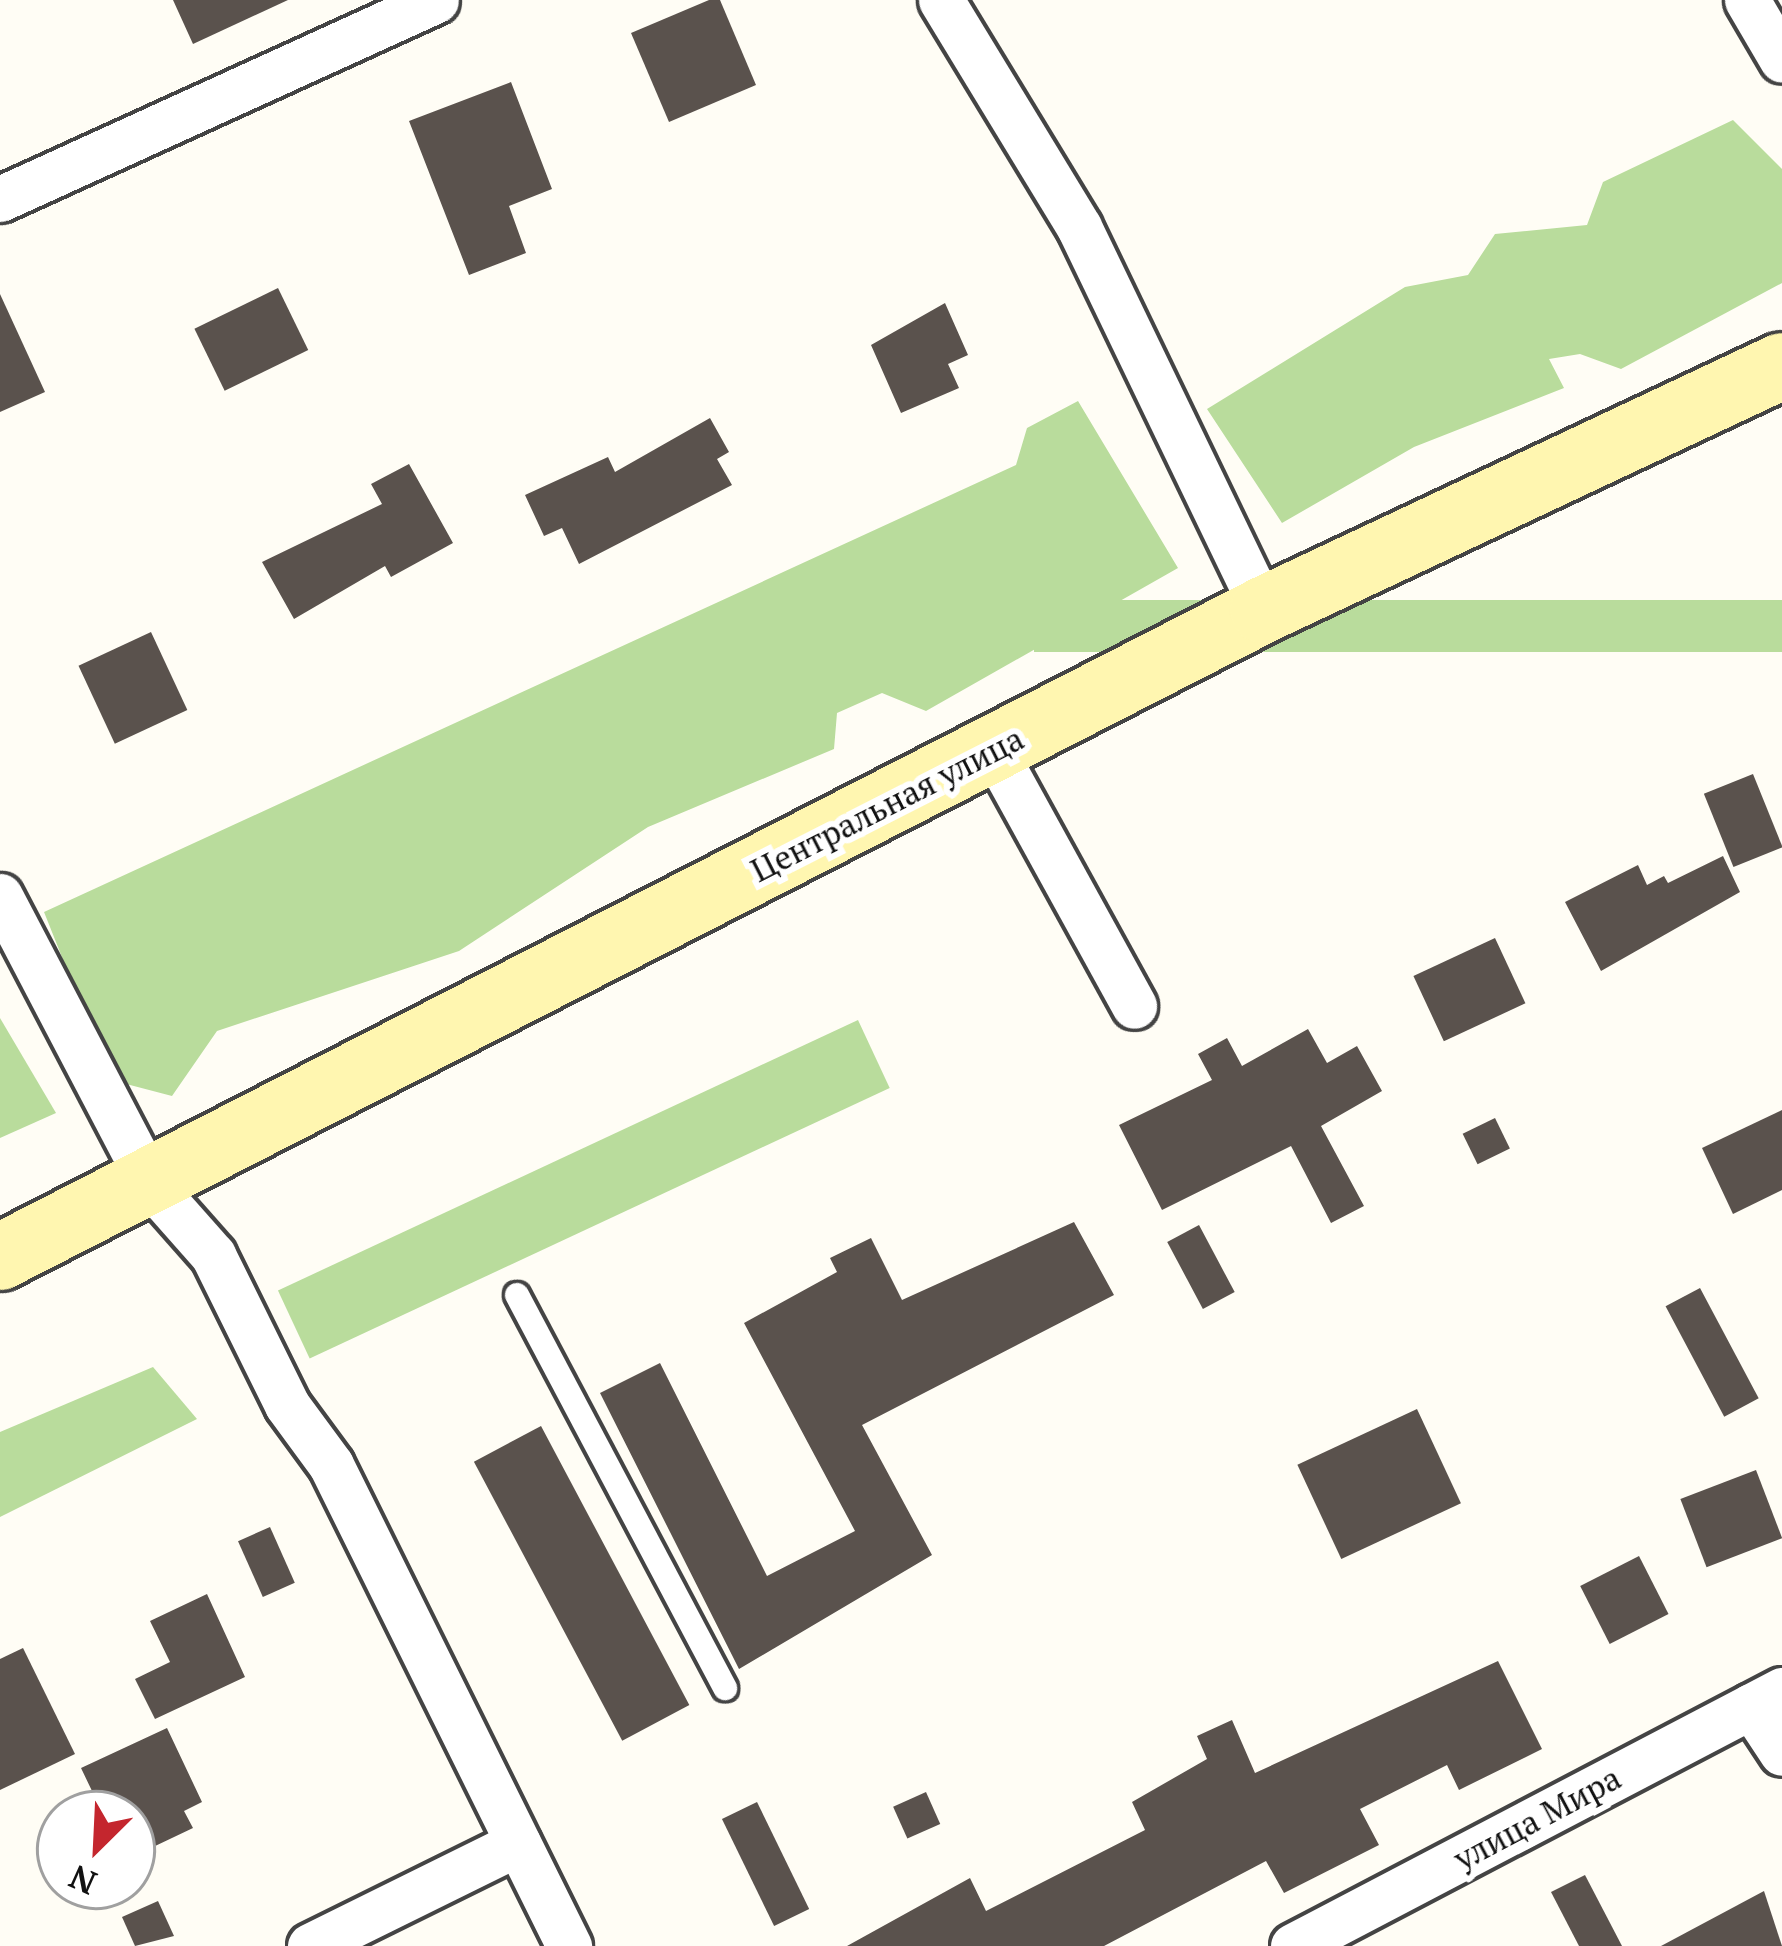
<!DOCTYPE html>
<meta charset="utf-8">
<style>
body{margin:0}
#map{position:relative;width:1782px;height:1946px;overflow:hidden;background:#fffdf5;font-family:"PT Serif",serif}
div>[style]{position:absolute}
.forest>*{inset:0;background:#b9dc9c;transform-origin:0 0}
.building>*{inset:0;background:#5a524d;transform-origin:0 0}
.roads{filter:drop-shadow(3px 0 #444) drop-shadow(-3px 0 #444) drop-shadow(0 3px #444) drop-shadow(0 -3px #444)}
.lane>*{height:24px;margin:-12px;padding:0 12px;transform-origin:12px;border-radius:12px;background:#fff}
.street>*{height:45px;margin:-22.5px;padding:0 22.5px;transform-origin:22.5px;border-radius:22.5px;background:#fff}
.secondary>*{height:66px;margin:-33px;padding:0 33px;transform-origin:33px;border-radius:33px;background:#fff6b0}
span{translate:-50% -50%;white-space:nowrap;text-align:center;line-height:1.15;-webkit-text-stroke:12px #fff;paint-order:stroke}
.street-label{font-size:33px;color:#111}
.north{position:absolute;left:36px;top:1790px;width:120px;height:120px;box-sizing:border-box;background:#fff;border:3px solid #a0a0a0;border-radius:50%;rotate:204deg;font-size:33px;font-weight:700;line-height:48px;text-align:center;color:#111}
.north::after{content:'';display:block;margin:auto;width:42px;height:54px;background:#c4262e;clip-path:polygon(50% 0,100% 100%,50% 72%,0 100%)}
</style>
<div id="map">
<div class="forest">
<i style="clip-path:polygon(1733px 120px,1782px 169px,1782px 283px,1621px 369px,1580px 354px,1549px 359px,1564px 388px,1414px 447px,1282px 523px,1207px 409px,1405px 287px,1468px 275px,1495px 234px,1587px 225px,1603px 182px)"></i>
<i style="clip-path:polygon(1078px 401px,1178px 568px,926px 711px,882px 693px,837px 713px,834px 749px,648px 827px,459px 951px,217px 1031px,172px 1096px,111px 1080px,44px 912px,1016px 465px,1027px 428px)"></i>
<i style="left:1782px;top:600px;width:52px;height:748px;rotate:90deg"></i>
<i style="clip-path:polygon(0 1018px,56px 1113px,0 1138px)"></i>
<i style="left:858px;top:1020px;width:75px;height:640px;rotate:65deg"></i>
<i style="clip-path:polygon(153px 1367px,197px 1419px,0 1517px,0 1432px)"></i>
</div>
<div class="building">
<i style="clip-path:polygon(173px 0,288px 0,193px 44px)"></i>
<i style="clip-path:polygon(709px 0,720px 0,756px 85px,669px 122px,631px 33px)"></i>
<i style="clip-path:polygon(511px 82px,552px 189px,509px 206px,526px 253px,469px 275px,409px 121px)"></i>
<i style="left:278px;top:288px;width:69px;height:93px;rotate:64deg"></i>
<i style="clip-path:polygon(0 294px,45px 392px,0 412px)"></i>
<i style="clip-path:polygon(945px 303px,968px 355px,948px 364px,959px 388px,901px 413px,871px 345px)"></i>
<i style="clip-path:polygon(710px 418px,729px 452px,717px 459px,732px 485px,579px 564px,562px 528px,544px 536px,525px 495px,608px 457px,615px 472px)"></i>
<i style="clip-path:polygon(409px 464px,453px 543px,391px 577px,385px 566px,294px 619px,262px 562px,382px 504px,371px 484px)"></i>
<i style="left:151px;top:632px;width:86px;height:80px;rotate:65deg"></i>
<i style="left:1753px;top:774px;width:79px;height:53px;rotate:68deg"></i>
<i style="clip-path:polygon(1723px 856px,1740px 892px,1601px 971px,1565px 902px,1638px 865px,1647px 885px,1664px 876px,1668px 883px)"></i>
<i style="left:1495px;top:938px;width:72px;height:90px;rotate:65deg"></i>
<i style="clip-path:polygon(1308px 1029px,1327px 1063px,1357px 1046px,1382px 1091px,1321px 1126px,1364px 1206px,1331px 1223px,1291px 1146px,1162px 1210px,1119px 1125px,1212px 1080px,1198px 1054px,1227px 1038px,1242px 1066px)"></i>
<i style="clip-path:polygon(1782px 1110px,1782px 1190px,1733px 1214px,1702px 1148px)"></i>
<i style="left:1495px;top:1118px;width:34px;height:36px;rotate:64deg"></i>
<i style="clip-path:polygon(1074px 1222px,1114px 1295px,862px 1425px,932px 1555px,739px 1669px,600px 1393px,660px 1363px,767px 1576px,855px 1531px,744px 1323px,837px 1272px,830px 1258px,871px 1238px,902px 1300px)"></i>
<i style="left:1199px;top:1225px;width:76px;height:36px;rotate:62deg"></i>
<i style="left:1700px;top:1288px;width:125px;height:39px;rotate:62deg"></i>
<i style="left:1417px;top:1409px;width:104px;height:132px;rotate:65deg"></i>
<i style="left:541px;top:1426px;width:316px;height:76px;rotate:62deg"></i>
<i style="left:1756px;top:1470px;width:73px;height:81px;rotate:69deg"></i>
<i style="left:270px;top:1527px;width:61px;height:35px;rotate:66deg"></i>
<i style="left:1639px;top:1556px;width:65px;height:66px;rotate:63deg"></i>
<i style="clip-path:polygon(207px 1594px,245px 1677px,155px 1719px,135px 1679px,170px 1662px,150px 1621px)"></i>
<i style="clip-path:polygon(23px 1648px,75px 1754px,0 1790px,0 1659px)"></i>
<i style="clip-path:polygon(1498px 1661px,1542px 1749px,1459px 1790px,1447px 1765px,1360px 1809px,1379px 1845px,1284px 1893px,1266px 1861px,1104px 1946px,847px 1946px,970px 1878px,986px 1911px,1145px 1830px,1132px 1802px,1207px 1759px,1197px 1736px,1232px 1720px,1255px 1773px)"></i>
<i style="clip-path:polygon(167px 1728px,202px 1802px,184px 1811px,193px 1828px,132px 1857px,132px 1814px,103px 1814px,81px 1768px)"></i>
<i style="left:926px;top:1792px;width:35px;height:36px;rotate:66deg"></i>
<i style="left:757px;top:1802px;width:119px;height:39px;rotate:64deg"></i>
<i style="clip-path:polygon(1585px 1875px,1622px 1946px,1579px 1946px,1551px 1892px)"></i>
<i style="clip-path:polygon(1764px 1891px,1782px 1946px,1661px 1946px)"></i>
<i style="clip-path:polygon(158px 1901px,174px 1936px,135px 1946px,122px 1917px)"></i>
</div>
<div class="roads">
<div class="lane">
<i style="left:517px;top:1295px;width:445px;rotate:62.1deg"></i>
</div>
<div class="street">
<i style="left:941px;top:0;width:266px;rotate:58.7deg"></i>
<i style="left:1079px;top:227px;width:425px;rotate:64.3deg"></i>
<i style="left:1747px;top:0;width:69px;rotate:59.7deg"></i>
<i style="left:0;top:199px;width:479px;rotate:-24.5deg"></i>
<i style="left:993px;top:749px;width:293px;rotate:61.2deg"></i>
<i style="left:0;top:896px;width:326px;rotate:62.4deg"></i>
<i style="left:151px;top:1185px;width:94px;rotate:48.5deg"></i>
<i style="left:213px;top:1255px;width:167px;rotate:63.7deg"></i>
<i style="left:287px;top:1405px;width:74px;rotate:53.7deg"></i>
<i style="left:331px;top:1465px;width:537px;rotate:63.67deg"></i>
<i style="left:1751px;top:1706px;width:56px;rotate:56.6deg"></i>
<i style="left:310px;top:1946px;width:232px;rotate:-26.3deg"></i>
<i style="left:1293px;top:1946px;width:552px;rotate:-27.63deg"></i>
</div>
<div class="secondary">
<i style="left:0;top:1257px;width:1419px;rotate:-27.12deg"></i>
<i style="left:1263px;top:610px;width:573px;rotate:-25.18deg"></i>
</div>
</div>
<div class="street-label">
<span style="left:887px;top:804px;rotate:-27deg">Центральная улица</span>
<span style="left:1537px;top:1818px;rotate:-28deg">улица Мира</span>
</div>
<div class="north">N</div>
</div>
